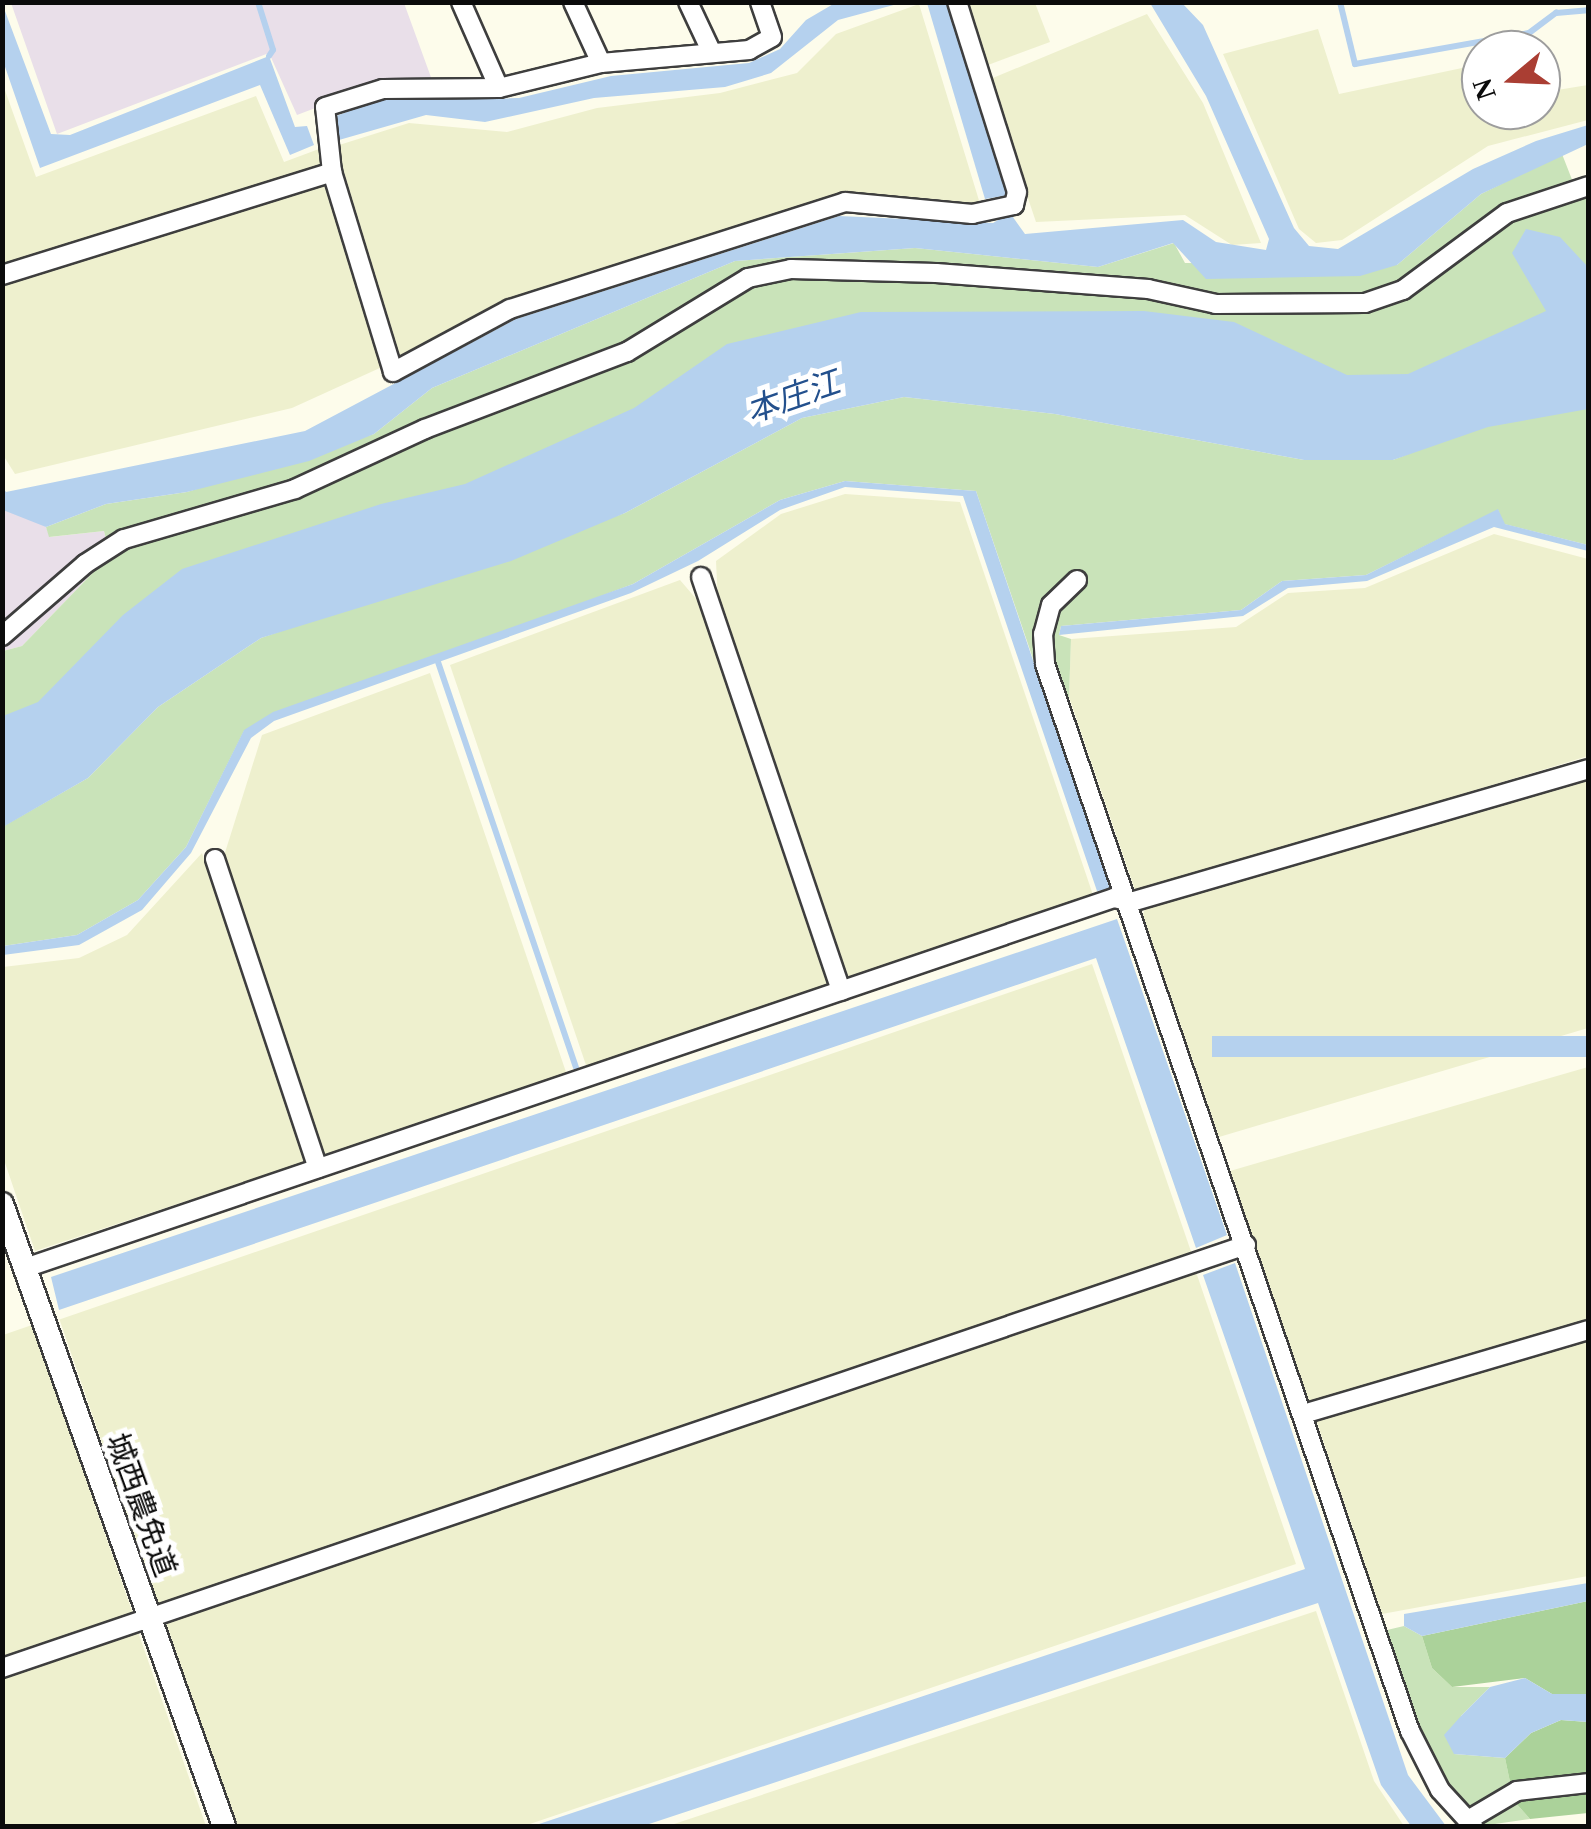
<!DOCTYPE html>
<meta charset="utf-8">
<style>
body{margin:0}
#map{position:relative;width:1591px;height:1829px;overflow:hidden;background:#fdfceb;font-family:"Times New Roman","Noto Sans JP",serif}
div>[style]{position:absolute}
.industrial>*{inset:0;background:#e9dfe9}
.farmland>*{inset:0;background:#eef0ce;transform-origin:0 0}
.green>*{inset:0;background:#c9e3b9}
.forest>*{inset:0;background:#abd29a}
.water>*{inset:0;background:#b5d1ee;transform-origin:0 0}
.stream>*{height:6px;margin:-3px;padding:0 3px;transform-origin:3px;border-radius:3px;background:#b5d1ee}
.roads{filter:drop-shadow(2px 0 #3e3e3e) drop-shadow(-2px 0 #3e3e3e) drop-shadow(0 2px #3e3e3e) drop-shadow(0 -2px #3e3e3e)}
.minor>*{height:18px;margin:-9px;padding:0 9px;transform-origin:9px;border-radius:9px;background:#fff}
.tertiary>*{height:22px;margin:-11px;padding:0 11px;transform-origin:11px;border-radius:11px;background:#fff}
span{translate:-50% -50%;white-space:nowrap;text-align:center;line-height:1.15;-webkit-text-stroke:10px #fff;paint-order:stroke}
.street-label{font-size:30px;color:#0b0b0b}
.water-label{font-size:32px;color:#23508d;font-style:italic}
.frame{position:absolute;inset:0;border:5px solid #0b0b0b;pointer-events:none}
.north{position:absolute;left:1461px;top:30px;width:100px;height:100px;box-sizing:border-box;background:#fff;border:2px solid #9d9d9d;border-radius:50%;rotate:251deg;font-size:28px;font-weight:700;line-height:40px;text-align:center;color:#0b0b0b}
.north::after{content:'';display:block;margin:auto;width:35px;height:45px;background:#aa3e33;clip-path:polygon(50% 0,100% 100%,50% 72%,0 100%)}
</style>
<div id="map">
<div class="industrial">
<i style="clip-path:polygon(11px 3px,404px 3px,432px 80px,386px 81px,297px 115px,269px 53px,57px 134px)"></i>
<i style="clip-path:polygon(2px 495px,46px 527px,50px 537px,104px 531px,110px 555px,22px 646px,3px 651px)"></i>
</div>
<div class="farmland">
<i style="clip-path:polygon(967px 3px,1035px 3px,1050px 42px,988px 65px)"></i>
<i style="clip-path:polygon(919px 4px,981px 207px,844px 196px,512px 299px,401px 359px,336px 146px,409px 123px,507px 132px,597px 108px,720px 93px,797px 73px,836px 34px)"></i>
<i style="clip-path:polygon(1147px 14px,1203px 103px,1261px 243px,1232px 245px,1185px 215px,1036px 222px,988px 80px)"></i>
<i style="clip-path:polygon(1318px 29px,1339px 94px,1481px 64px,1481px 110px,1541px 110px,1541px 53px,1551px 91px,1588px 85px,1588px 120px,1488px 146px,1342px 240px,1316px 243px,1299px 229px,1223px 54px)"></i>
<i style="clip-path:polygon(2px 82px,36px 177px,256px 96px,284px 162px,319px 149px,323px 168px,3px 265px)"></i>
<i style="clip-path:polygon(328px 183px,382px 367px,292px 408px,15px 474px,3px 455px,3px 284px)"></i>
<i style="clip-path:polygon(845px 494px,960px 502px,1093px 895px,846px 979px,718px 602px,716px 561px,781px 514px)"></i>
<i style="clip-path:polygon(1494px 534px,1588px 559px,1588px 756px,1136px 893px,1069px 697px,1071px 639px,1236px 627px,1288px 593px,1365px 588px)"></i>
<i style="clip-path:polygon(680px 580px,698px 601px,829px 985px,587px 1068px,450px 665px)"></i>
<i style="clip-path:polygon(430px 673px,567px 1075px,324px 1158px,223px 859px,262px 735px)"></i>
<i style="clip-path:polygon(1588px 775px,1588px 1028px,1219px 1137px,1143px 915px,1147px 903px)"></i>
<i style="clip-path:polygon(202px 853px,304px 1162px,35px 1251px,3px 1157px,3px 967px,79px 958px,127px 935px)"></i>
<i style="left:1092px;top:964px;width:306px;height:1092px;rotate:71deg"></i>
<i style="clip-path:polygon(1588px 1067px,1588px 1320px,1309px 1402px,1230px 1171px)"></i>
<i style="clip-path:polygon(1196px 1272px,1296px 1564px,524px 1826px,237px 1826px,166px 1623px)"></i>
<i style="clip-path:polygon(32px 1325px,133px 1614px,3px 1659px,3px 1335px)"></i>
<i style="clip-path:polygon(1588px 1338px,1588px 1576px,1382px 1614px,1315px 1417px)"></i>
<i style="clip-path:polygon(1316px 1611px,1374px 1781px,1404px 1826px,668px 1826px)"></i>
<i style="clip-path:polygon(138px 1632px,206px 1826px,3px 1826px,3px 1678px)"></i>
</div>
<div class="green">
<i style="clip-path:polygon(1562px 154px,1578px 195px,1588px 194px,1588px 286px,1526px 230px,1513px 253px,1571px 305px,1408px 393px,941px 340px,3px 748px,3px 651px,22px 646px,110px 555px,104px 531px,49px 537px,46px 527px,106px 504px,187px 492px,374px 434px,432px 388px,735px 261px,915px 248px,1098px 267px,1174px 243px,1185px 263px,1397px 265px,1481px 194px)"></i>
<i style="clip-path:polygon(1588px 383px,1588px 545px,1504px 524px,1498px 510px,1366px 575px,1282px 581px,1241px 610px,1061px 626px,1059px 635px,1071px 639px,1069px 697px,1049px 706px,976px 491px,845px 481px,780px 500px,633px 584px,244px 731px,186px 847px,138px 900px,77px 935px,3px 946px,2px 827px,88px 778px,158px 707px,261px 638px,625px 513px,802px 418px,904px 397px,1055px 414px,1304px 460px,1393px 460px)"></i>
<i style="clip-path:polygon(1404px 1626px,1422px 1636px,1432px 1668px,1452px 1687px,1490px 1687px,1461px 1716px,1454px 1754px,1505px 1758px,1514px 1801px,1530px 1819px,1481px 1826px,1428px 1754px,1387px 1630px)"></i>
</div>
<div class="forest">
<i style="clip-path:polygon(1588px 1601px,1588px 1694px,1552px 1694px,1525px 1678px,1452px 1687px,1432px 1668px,1422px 1636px)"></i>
<i style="clip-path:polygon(1561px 1720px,1588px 1722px,1588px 1813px,1530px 1819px,1514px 1801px,1505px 1758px,1531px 1733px)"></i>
</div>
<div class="water">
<i style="clip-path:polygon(2px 3px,51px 134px,70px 135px,269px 56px,295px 127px,307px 126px,314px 145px,290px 155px,260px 85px,40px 168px,3px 61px)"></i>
<i style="clip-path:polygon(835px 3px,901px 3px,838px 20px,771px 73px,725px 87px,594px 98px,485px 122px,426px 115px,339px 140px,331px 118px,378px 100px,519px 98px,611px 76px,749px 63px,780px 49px,806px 20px)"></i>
<i style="clip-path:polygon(927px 3px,950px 3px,1010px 195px,985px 199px)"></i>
<i style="clip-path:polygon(1150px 3px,1182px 3px,1203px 25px,1294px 228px,1309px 246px,1338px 249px,1473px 169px,1536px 141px,1588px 125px,1588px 144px,1481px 194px,1397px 265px,1360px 276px,1206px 279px,1173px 243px,1098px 267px,915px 248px,735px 261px,432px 388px,374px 434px,309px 461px,187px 492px,106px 504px,46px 527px,3px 510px,3px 488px,6px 492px,305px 431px,516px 319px,839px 216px,993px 223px,1010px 213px,1025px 234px,1183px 220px,1216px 242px,1266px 250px,1269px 239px,1206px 96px)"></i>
<i style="clip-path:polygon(1526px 229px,1560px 237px,1588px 267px,1588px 409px,1488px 427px,1393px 460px,1304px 460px,1055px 414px,904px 397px,802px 418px,625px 513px,511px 561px,261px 638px,158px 707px,88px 778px,3px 827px,3px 716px,38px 702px,123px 615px,182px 569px,381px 504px,465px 484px,634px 408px,727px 344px,861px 312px,1144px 311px,1234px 322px,1347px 375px,1408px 374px,1546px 311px,1512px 253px)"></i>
<i style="clip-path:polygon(845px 481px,976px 491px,1110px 889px,1097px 891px,963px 496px,845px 487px,780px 510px,698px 561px,631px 593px,274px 721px,251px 738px,191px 853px,142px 910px,79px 945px,3px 955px,3px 946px,77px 935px,138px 900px,186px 847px,244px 730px,273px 712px,633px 584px,780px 500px)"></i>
<i style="clip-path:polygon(1498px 509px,1505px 524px,1588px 545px,1588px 551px,1494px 527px,1367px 581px,1288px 588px,1243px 616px,1059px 635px,1061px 626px,1241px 610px,1282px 581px,1366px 575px)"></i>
<i style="clip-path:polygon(1117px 919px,1227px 1235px,1196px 1248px,1096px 958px,59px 1310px,51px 1277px)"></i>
<i style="left:1588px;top:1036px;width:21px;height:376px;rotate:90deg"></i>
<i style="clip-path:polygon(1235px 1263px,1408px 1775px,1446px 1826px,1411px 1826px,1381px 1785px,1318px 1603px,643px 1826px,533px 1826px,1305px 1569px,1203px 1275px)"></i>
<i style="clip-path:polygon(1588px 1583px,1588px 1601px,1422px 1636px,1404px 1626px,1404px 1614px)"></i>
<i style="clip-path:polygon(1525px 1678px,1552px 1694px,1588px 1694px,1588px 1722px,1561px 1720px,1531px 1733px,1505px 1758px,1454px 1754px,1444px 1735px,1461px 1716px,1490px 1687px)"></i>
</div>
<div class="stream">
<i style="left:258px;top:2px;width:50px;rotate:72.6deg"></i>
<i style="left:273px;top:50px;width:7px;rotate:124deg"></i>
<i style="left:1340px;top:2px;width:64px;rotate:76.4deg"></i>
<i style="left:1355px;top:64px;width:177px;rotate:-10.1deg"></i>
<i style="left:1529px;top:33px;width:34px;rotate:-37deg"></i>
<i style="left:1556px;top:13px;width:32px;rotate:-5deg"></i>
<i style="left:438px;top:662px;width:428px;rotate:71.2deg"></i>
</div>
<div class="roads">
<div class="minor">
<i style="left:461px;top:2px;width:94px;rotate:66.2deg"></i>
<i style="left:573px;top:2px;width:67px;rotate:65.3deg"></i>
<i style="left:688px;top:2px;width:56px;rotate:64.8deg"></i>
<i style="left:332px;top:172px;width:209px;rotate:73deg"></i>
<i style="left:393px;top:372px;width:133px;rotate:-28.3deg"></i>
<i style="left:510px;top:309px;width:352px;rotate:-17.7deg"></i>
<i style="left:845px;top:202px;width:128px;rotate:5.4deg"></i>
<i style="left:972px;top:214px;width:43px;rotate:-12.1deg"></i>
<i style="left:1014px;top:205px;width:13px;rotate:-77deg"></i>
<i style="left:1017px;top:192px;width:199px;rotate:-107.5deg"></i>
<i style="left:2px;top:275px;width:346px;rotate:-17.3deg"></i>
<i style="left:332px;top:172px;width:65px;rotate:-96.1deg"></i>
<i style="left:325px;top:107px;width:61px;rotate:-17.2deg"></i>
<i style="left:383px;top:89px;width:116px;rotate:-0.5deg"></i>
<i style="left:499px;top:88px;width:105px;rotate:-13.8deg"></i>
<i style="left:601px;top:63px;width:149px;rotate:-5deg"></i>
<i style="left:749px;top:50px;width:26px;rotate:-29deg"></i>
<i style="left:772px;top:37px;width:37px;rotate:-109deg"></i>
<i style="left:701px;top:577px;width:437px;rotate:71.3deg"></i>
<i style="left:1077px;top:580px;width:36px;rotate:136deg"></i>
<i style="left:1051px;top:605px;width:30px;rotate:105deg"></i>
<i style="left:1043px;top:634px;width:30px;rotate:86deg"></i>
<i style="left:1045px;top:664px;width:1128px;rotate:71.12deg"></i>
<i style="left:1410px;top:1731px;width:66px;rotate:63deg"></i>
<i style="left:1440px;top:1790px;width:49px;rotate:47.5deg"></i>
<i style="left:2px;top:636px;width:110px;rotate:-40.9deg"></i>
<i style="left:85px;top:564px;width:46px;rotate:-32.7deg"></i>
<i style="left:124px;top:539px;width:178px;rotate:-16.3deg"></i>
<i style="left:295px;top:489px;width:143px;rotate:-24.8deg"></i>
<i style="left:425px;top:429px;width:216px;rotate:-20.9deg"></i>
<i style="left:627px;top:352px;width:142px;rotate:-31.4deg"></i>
<i style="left:748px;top:278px;width:44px;rotate:-11.8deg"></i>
<i style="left:791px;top:269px;width:145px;rotate:1.6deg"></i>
<i style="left:936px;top:273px;width:213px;rotate:4.3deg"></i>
<i style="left:1148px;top:289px;width:70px;rotate:12.4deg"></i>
<i style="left:1216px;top:304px;width:149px;rotate:-0.4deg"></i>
<i style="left:1365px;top:303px;width:40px;rotate:-18.9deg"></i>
<i style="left:1403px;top:290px;width:129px;rotate:-36.5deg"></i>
<i style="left:1507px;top:213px;width:85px;rotate:-18.4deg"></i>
<i style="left:215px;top:859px;width:326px;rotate:71.6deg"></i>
<i style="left:25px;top:1268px;width:1150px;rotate:-18.77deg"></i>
<i style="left:1114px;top:898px;width:17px;rotate:13deg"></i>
<i style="left:1131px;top:902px;width:476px;rotate:-16.2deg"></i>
<i style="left:1303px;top:1414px;width:297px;rotate:-16.4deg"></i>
<i style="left:2px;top:1668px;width:1314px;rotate:-18.78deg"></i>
<i style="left:1468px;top:1820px;width:57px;rotate:-30.6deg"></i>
<i style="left:1517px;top:1791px;width:71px;rotate:-6.4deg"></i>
</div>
<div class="tertiary">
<i style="left:2px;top:1204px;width:660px;rotate:70.36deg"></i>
</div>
</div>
<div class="street-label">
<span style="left:141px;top:1505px;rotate:70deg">城西農免道</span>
</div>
<div class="water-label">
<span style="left:793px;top:397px;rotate:-19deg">本庄江</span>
</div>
<div class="frame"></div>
<div class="north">N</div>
</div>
